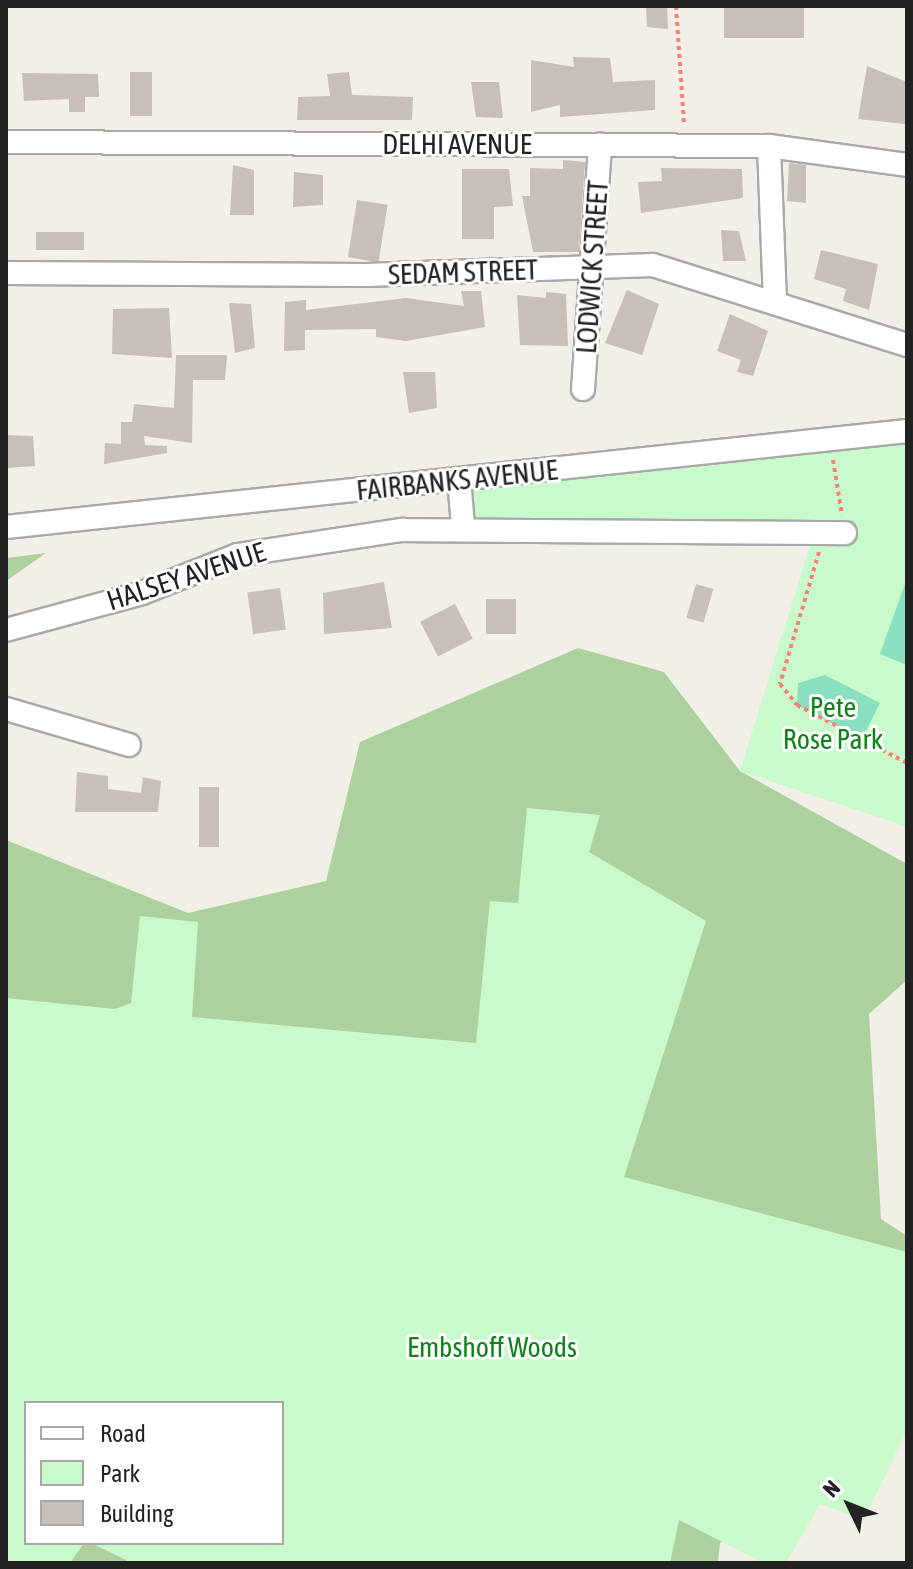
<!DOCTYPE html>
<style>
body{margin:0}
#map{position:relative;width:913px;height:1569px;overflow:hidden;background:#f2efe9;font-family:"Asap Condensed",sans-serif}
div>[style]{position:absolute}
.forest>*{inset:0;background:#add19e}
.park>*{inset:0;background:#c8facc}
.pitch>*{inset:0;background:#88e0be}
.building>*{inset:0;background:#c7bfb8;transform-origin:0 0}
.path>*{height:4px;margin-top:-2px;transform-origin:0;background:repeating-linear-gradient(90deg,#fa8072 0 4px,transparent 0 8px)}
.roads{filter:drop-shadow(2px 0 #a9a9a9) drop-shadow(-2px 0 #a9a9a9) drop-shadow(0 2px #a9a9a9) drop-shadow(0 -2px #a9a9a9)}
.minor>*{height:22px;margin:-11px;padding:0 11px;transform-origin:11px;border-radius:11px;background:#fff}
span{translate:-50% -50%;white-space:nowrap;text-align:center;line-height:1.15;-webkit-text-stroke:6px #fff;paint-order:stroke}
.street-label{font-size:28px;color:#222}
.park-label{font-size:28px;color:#0c8416}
.frame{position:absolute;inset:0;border:8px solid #222;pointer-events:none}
.legend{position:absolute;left:24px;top:1401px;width:260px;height:144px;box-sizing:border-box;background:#fff;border:2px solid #a7a7a7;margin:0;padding:10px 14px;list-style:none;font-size:24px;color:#222}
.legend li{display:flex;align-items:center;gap:16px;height:40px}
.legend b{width:40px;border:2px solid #a7a7a7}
.north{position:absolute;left:809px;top:1465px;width:80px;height:80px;-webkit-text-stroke:6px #fff;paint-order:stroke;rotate:313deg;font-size:22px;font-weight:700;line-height:32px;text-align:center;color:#222}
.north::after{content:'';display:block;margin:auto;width:28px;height:36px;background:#222;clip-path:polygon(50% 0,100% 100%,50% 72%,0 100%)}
</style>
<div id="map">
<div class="forest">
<i style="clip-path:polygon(46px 553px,6px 581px,6px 558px)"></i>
<i style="clip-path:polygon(evenodd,578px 648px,664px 672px,740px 771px,907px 864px,907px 980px,869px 1014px,881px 1219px,907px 1236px,907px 1424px,720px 1543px,718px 1563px,6px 1563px,6px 840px,188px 913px,326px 881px,360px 742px,578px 648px,26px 1403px,282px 1403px,282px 1543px,26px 1543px,26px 1403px)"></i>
</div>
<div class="park">
<i style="clip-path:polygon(907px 431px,907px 827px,740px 771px,814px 532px,463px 526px,459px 479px)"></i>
<i style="clip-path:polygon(527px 808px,600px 815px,589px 852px,706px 921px,624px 1177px,907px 1252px,907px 1429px,864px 1520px,820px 1504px,786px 1563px,764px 1563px,679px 1520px,670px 1563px,132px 1563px,91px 1543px,282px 1543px,282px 1403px,26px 1403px,26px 1543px,84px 1543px,70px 1563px,6px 1563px,6px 998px,115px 1009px,131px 1003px,140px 916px,198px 922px,192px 1017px,476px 1043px,490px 901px,518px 903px)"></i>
</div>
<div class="pitch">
<i style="clip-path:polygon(907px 578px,907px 665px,880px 654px)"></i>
<i style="clip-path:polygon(825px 675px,880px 703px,862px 739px,797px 705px,798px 683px)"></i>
</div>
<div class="building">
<i style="clip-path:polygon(646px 6px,667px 6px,668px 29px,647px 27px)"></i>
<i style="left:724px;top:6px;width:80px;height:32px"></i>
<i style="clip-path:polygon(573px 57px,610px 58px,613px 82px,655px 80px,655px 110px,560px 117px,560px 105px,531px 112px,531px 60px,574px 67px)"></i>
<i style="clip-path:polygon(867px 66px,907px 82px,905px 124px,858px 119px)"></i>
<i style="left:130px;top:72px;width:22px;height:44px"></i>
<i style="clip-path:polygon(349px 72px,352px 95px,413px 97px,412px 120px,297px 120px,298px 97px,330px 96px,327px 74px)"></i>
<i style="clip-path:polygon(22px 73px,98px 74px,99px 97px,85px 97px,85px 112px,69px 112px,69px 99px,24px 101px)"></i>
<i style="clip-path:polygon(471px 82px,499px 82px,503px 118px,476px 117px)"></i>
<i style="clip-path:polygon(563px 160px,585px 162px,579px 252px,533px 252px,522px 196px,530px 196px,530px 168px,563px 169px)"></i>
<i style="clip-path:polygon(789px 163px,806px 165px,806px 203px,787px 201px)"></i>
<i style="clip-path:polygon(233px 165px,254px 170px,254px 215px,230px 215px)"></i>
<i style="clip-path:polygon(661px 168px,742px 169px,743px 198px,641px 213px,638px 182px,662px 181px)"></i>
<i style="clip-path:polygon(462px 169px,509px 169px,513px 206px,494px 207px,494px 239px,462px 239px)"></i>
<i style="clip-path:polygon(294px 172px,323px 175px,323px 205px,293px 207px)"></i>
<i style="left:357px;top:200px;width:31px;height:58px;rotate:9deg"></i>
<i style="clip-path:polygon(721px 230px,739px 231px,746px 261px,723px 261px)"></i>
<i style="left:36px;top:232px;width:48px;height:18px"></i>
<i style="clip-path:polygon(821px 250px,878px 264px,869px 310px,843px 301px,846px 289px,814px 279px)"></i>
<i style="clip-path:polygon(627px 290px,659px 304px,642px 355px,605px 343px)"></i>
<i style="clip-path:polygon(461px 291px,481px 291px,485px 327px,406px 341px,376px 337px,376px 329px,305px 330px,305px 350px,284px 351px,285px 302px,306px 300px,306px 310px,406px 298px,464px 306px)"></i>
<i style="clip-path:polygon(546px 292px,566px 294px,568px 346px,520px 345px,517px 295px,546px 298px)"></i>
<i style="clip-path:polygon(229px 303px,251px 304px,255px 348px,235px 353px)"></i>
<i style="clip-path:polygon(169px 308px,172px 358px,112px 354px,113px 309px)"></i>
<i style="clip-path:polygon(730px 314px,768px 331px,753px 376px,737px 372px,741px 360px,717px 351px)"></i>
<i style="clip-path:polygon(176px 355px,227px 355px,225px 380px,193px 380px,192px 443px,144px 436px,145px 445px,167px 446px,167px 453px,104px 464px,105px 443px,121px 444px,121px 422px,132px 422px,134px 404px,174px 408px)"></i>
<i style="clip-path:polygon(403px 372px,435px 372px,437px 408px,409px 413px)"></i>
<i style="clip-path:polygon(6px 435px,33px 436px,35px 466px,6px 468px)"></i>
<i style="clip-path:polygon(384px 582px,392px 628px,324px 634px,323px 593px)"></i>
<i style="left:696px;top:584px;width:18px;height:35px;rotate:16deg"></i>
<i style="left:280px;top:588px;width:42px;height:33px;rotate:82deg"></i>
<i style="left:486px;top:599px;width:30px;height:35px"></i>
<i style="left:455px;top:604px;width:39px;height:39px;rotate:63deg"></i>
<i style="clip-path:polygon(77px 772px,108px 776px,108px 789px,141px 793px,143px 777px,161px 781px,158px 812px,75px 812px)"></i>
<i style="left:199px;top:787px;width:20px;height:60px"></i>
</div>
<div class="path">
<i style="left:676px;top:6px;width:118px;rotate:86.1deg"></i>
<i style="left:833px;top:460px;width:56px;rotate:80.7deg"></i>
<i style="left:819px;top:552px;width:138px;rotate:106.5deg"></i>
<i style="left:780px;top:684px;width:27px;rotate:51deg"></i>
<i style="left:797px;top:705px;width:124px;rotate:27.8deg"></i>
</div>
<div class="roads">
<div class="minor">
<i style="left:6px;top:142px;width:763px;rotate:0.3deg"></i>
<i style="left:769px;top:146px;width:139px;rotate:7.8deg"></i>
<i style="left:769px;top:146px;width:155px;rotate:87.8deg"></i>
<i style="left:6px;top:273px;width:360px;rotate:0.3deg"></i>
<i style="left:366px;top:275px;width:287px;rotate:-2deg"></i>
<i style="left:653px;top:265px;width:266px;rotate:17.5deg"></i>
<i style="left:583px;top:389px;width:245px;rotate:-86deg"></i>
<i style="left:459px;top:479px;width:47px;rotate:85.1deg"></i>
<i style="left:6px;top:527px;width:906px;rotate:-6.08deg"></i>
<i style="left:6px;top:630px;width:141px;rotate:-15.2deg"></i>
<i style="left:142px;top:593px;width:103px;rotate:-21.6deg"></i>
<i style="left:238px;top:555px;width:166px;rotate:-8.7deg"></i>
<i style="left:402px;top:530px;width:443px;rotate:0.4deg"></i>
<i style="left:6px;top:709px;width:128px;rotate:16.3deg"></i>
</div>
</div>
<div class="street-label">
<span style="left:457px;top:144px">DELHI AVENUE</span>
<span style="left:592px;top:267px;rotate:-86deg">LODWICK STREET</span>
<span style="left:463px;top:272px;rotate:-2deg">SEDAM STREET</span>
<span style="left:457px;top:480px;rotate:-6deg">FAIRBANKS AVENUE</span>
<span style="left:186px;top:576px;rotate:-18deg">HALSEY AVENUE</span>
</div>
<div class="park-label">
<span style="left:833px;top:723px">Pete<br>Rose Park</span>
<span style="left:492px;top:1347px">Embshoff Woods</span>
</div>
<div class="frame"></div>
<ul class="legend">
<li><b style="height:10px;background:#fff"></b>Road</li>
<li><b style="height:22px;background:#c8facc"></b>Park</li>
<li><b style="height:22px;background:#c7bfb8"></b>Building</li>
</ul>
<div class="north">N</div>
</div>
